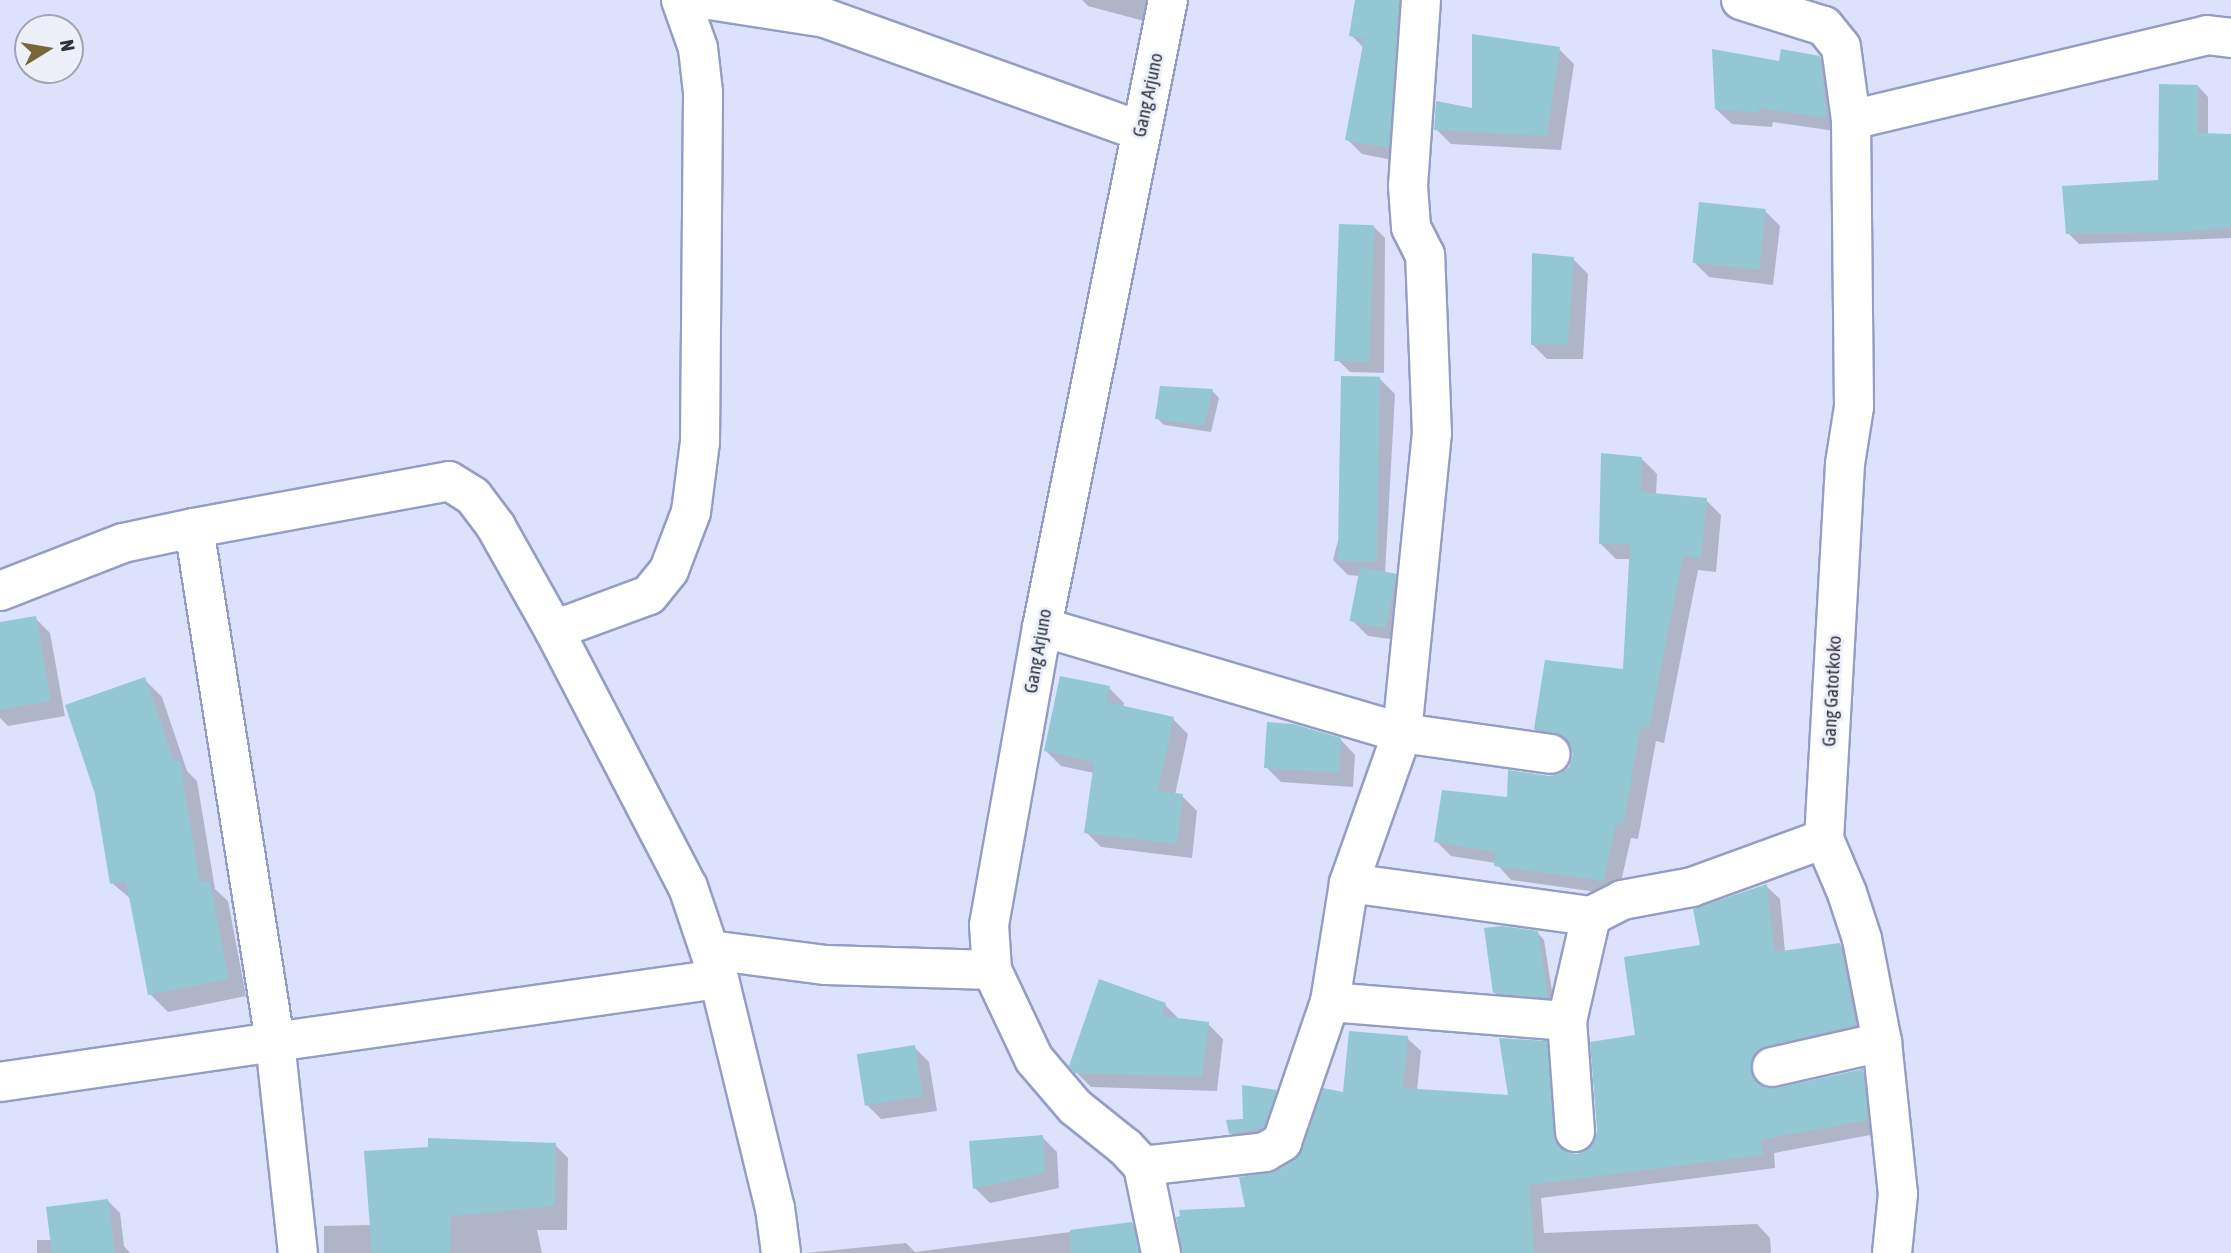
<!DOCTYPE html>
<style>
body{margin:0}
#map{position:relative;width:2231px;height:1253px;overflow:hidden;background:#dce2fb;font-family:"Asap Condensed",sans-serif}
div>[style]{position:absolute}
.shadow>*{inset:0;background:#0003}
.building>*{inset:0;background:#93c7d3;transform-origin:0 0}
.roads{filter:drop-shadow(2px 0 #949ec5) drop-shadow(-2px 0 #949ec5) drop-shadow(0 2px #949ec5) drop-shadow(0 -2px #949ec5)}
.minor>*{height:38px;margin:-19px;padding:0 19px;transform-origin:19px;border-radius:19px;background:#fff}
span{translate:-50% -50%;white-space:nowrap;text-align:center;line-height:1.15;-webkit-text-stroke:6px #eef0f9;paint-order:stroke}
.street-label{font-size:19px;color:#2e3241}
.north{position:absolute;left:14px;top:14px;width:70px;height:70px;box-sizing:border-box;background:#eef0f9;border:2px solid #a1a4af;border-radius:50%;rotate:79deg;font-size:19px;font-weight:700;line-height:28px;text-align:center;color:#2e3241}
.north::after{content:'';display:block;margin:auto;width:24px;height:32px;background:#776835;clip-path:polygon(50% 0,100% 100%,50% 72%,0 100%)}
</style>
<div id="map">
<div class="shadow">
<i style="clip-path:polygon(1082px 0,1158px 0,1155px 24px,1088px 6px)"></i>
<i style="clip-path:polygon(1357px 0,1411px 0,1403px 162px,1362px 154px,1347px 139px,1364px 48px,1351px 35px)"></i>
<i style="clip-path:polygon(1559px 49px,1574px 64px,1561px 150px,1451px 144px,1436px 129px,1474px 110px)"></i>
<i style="clip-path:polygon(1819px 57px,1834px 73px,1842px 132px,1773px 122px,1772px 127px,1732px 124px,1716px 109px,1780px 63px)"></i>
<i style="clip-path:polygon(2198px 86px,2208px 97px,2208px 135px,2231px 135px,2231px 238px,2079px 244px,2068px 233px,2160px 182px)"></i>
<i style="clip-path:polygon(1765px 211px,1780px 226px,1773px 285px,1709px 277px,1694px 262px)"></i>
<i style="clip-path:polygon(1374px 227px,1385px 238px,1384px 373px,1350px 372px,1338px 360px)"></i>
<i style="clip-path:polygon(1573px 259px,1588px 274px,1583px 359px,1547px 359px,1532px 344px)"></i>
<i style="clip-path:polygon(1380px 379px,1395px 394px,1385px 574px,1395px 575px,1410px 590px,1405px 641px,1368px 636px,1353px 621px,1360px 576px,1348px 575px,1333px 560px)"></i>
<i style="clip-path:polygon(1212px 391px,1219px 398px,1211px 432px,1164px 425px,1157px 418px)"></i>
<i style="clip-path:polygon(1642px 459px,1657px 474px,1656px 495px,1706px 500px,1721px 515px,1716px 572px,1698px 570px,1664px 743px,1656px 741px,1638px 839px,1631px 838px,1618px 895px,1511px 880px,1496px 863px,1451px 856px,1436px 841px,1508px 799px,1561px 776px,1570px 768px,1574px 750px,1550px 744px,1535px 729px,1625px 671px,1631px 559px,1616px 559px,1601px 544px)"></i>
<i style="clip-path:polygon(35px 618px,50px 633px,65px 716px,8px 726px,0 718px,0 624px)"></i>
<i style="clip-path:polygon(144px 679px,162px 697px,187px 771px,197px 781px,215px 889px,228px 901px,246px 996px,168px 1012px,150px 994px,132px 900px,112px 883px)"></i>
<i style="clip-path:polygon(1109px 688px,1124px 703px,1123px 708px,1173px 719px,1188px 734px,1175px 795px,1182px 796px,1197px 811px,1192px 858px,1101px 847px,1086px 832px,1094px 773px,1061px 766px,1046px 751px)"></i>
<i style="clip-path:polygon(1340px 739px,1355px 755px,1353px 787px,1281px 782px,1266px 767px)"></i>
<i style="clip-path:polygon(1766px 886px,1780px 899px,1785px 952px,1840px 945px,1853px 958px,1869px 1038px,1764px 1074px,1763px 1086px,1765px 1090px,1776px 1090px,1862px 1071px,1876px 1084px,1881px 1133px,1774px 1153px,1775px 1168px,1541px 1198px,1544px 1233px,1757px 1224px,1770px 1238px,1771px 1253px,1183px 1253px,1247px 1209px,1269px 1175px,1295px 1162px,1345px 1094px,1407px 1038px,1421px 1051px,1417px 1091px,1510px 1097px,1546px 1043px,1559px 1057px,1568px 1154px,1577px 1156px,1589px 1151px,1596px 1143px,1637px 1037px,1702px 946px)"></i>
<i style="clip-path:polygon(1537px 932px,1544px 940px,1554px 1004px,1502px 1000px,1494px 992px)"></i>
<i style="clip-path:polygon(1165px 1005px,1180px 1020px,1208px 1024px,1223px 1039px,1217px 1091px,1091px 1087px,1076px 1072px)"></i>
<i style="clip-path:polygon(914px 1047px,929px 1062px,937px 1111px,881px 1119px,866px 1104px)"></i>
<i style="clip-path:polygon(1276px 1092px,1283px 1099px,1271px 1134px,1238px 1140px,1231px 1133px)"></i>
<i style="clip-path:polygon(1042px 1137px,1057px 1152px,1059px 1188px,990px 1203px,975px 1188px)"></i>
<i style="clip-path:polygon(555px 1145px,568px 1158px,567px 1230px,537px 1230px,542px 1253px,324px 1253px,324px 1226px,372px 1225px)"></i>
<i style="clip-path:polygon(107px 1200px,120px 1213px,124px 1246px,130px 1253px,37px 1253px,37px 1240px,52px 1240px)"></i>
<i style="clip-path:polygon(1132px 1224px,1148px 1241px,1151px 1253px,805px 1253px,906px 1243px,915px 1252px)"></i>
</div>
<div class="building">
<i style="clip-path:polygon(1355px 0,1399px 0,1389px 148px,1345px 140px,1364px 39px,1349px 36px)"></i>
<i style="clip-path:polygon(1472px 34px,1560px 47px,1547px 136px,1434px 130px,1436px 101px,1472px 108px)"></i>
<i style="clip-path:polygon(1712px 49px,1779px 61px,1781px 49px,1820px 56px,1827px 118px,1759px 108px,1758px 113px,1715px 109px)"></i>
<i style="clip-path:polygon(2159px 84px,2198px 85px,2198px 133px,2231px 134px,2231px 227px,2186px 232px,2066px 234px,2062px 186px,2158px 180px)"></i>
<i style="left:1699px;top:202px;width:67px;height:61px;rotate:6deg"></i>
<i style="left:1339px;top:224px;width:35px;height:137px;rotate:2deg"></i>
<i style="clip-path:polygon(1532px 253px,1574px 257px,1568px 344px,1531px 345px)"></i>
<i style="left:1341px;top:376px;width:39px;height:185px;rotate:1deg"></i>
<i style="clip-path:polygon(1160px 386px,1213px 389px,1204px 426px,1155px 419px)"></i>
<i style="clip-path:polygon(1601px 453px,1642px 457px,1641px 492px,1707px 498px,1701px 558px,1683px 556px,1649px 728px,1641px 727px,1623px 825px,1616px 824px,1604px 881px,1494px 866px,1496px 852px,1434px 842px,1442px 790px,1507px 797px,1508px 770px,1549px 776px,1560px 774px,1569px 767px,1573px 756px,1571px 746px,1565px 737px,1534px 729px,1545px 660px,1623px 669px,1630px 544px,1599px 544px)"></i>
<i style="left:1360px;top:567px;width:37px;height:55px;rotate:11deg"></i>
<i style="clip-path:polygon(36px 616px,51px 701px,0 710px,0 622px)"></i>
<i style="clip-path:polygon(1060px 676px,1110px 686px,1106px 702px,1174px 717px,1158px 791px,1183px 794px,1177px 844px,1084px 833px,1094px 762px,1044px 751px)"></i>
<i style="clip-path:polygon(145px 677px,174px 762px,180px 761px,200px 883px,210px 881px,229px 979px,148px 995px,126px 881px,110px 884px,95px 794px,65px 705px)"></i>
<i style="clip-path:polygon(1267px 722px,1293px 724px,1341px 738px,1339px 773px,1264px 768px)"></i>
<i style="clip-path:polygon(1767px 884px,1774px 952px,1840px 943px,1856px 1025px,1767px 1046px,1757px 1051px,1751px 1060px,1751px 1072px,1756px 1082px,1766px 1088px,1776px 1088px,1863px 1069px,1868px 1120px,1761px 1140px,1763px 1155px,1529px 1185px,1534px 1253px,1182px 1253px,1176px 1217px,1180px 1216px,1179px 1210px,1245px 1207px,1239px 1177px,1276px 1171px,1293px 1161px,1302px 1150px,1323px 1088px,1343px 1092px,1349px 1031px,1408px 1036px,1403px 1088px,1508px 1095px,1499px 1038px,1547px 1041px,1557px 1144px,1566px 1152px,1577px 1154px,1587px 1150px,1594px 1142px,1597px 1130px,1590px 1042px,1635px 1035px,1624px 957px,1700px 945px,1693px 909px)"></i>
<i style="clip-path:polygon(1502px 926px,1538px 931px,1548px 998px,1493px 993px,1484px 928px)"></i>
<i style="clip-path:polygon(1099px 979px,1166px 1003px,1162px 1016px,1209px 1022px,1202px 1077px,1075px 1073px,1069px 1066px)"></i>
<i style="left:915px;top:1045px;width:52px;height:59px;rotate:81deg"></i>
<i style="clip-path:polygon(1242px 1085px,1277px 1090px,1264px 1127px,1229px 1134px,1226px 1120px,1243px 1119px)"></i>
<i style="clip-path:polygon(1043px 1135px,1045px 1173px,973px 1189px,969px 1141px)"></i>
<i style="clip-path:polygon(428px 1138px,556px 1143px,555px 1206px,451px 1216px,450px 1253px,372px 1253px,364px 1151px,428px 1147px)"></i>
<i style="clip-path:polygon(108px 1199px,115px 1253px,52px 1253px,46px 1207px)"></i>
<i style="clip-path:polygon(1132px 1222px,1139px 1253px,1071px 1253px,1070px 1230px)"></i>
</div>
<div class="roads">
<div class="minor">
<i style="left:709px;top:0;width:117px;rotate:8.8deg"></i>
<i style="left:825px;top:18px;width:335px;rotate:19.7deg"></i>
<i style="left:1741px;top:0;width:87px;rotate:17.4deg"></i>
<i style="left:1824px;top:26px;width:27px;rotate:51deg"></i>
<i style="left:1841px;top:47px;width:74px;rotate:82.2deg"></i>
<i style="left:1851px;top:120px;width:287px;rotate:89.4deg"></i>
<i style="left:1854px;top:407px;width:58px;rotate:99deg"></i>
<i style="left:1845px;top:464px;width:376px;rotate:93.2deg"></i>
<i style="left:1824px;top:839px;width:59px;rotate:66.9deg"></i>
<i style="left:1847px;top:893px;width:48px;rotate:71.9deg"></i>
<i style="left:1862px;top:939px;width:105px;rotate:79deg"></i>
<i style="left:1882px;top:1042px;width:153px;rotate:84deg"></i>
<i style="left:1898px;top:1194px;width:59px;rotate:95.8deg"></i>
<i style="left:1851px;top:120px;width:366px;rotate:-13.4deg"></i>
<i style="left:2207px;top:35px;width:24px;rotate:7deg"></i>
<i style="left:194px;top:528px;width:520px;rotate:81.04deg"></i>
<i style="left:275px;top:1042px;width:448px;rotate:-8.1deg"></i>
<i style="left:0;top:591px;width:132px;rotate:-21.3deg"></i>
<i style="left:123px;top:543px;width:73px;rotate:-11.9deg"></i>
<i style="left:194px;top:528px;width:259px;rotate:-10.4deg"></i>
<i style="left:449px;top:481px;width:28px;rotate:32deg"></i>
<i style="left:473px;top:496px;width:39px;rotate:53deg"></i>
<i style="left:496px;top:527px;width:118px;rotate:60.6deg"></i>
<i style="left:554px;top:630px;width:290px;rotate:62.5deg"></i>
<i style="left:688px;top:887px;width:97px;rotate:71.4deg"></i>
<i style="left:719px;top:979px;width:236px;rotate:76.3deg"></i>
<i style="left:775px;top:1208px;width:45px;rotate:82.4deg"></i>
<i style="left:1042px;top:627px;width:375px;rotate:16.4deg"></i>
<i style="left:1402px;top:733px;width:150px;rotate:8deg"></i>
<i style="left:554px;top:630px;width:101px;rotate:-20.2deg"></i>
<i style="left:649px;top:595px;width:32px;rotate:-51deg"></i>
<i style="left:669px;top:570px;width:62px;rotate:-69.2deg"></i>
<i style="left:691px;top:512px;width:71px;rotate:-82.7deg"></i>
<i style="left:700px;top:442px;width:350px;rotate:-89.5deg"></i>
<i style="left:703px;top:92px;width:44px;rotate:-96.5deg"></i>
<i style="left:698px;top:48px;width:51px;rotate:-109.5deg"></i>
<i style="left:1349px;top:883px;width:244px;rotate:7.8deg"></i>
<i style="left:1591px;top:916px;width:35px;rotate:-27deg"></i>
<i style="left:1622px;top:900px;width:71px;rotate:-10.5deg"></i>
<i style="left:1692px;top:887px;width:140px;rotate:-20deg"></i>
<i style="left:710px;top:950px;width:117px;rotate:7.4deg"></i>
<i style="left:826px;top:965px;width:166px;rotate:1.7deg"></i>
<i style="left:1330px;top:1002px;width:238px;rotate:4.6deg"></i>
<i style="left:1772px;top:1067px;width:113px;rotate:-12.8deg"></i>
<i style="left:0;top:1082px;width:278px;rotate:-8.3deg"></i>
<i style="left:275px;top:1042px;width:212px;rotate:83.8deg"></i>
<i style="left:1575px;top:1132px;width:111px;rotate:-94.1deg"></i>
<i style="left:1567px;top:1021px;width:108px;rotate:-77.1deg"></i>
<i style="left:1143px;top:1166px;width:123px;rotate:-6.5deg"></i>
<i style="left:1265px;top:1152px;width:20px;rotate:-30deg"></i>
<i style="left:1282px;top:1142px;width:148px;rotate:-71.1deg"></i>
<i style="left:1330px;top:1002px;width:121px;rotate:-80.9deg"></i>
<i style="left:1349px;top:883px;width:159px;rotate:-70.5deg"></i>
<i style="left:1402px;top:733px;width:301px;rotate:-84.3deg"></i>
<i style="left:1432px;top:434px;width:179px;rotate:-92.2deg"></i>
<i style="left:1425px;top:255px;width:31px;rotate:-117deg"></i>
<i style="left:1411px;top:227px;width:41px;rotate:-94.2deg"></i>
<i style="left:1408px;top:186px;width:186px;rotate:-86deg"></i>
<i style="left:1161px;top:1253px;width:89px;rotate:-101.7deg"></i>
<i style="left:1143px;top:1166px;width:26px;rotate:-133deg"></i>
<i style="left:1125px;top:1147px;width:64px;rotate:-141.3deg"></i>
<i style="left:1075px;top:1107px;width:63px;rotate:-130.5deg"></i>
<i style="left:1034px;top:1059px;width:98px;rotate:-115.3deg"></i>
<i style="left:992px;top:970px;width:45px;rotate:-93.8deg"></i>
<i style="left:989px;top:925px;width:303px;rotate:-79.9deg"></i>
<i style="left:1042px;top:627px;width:640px;rotate:-78.64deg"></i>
</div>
</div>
<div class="street-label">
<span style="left:1148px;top:95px;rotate:-78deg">Gang Arjuno</span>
<span style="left:1038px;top:651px;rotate:-80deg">Gang Arjuno</span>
<span style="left:1832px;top:691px;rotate:-87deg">Gang Gatotkoko</span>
</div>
<div class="north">N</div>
</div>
